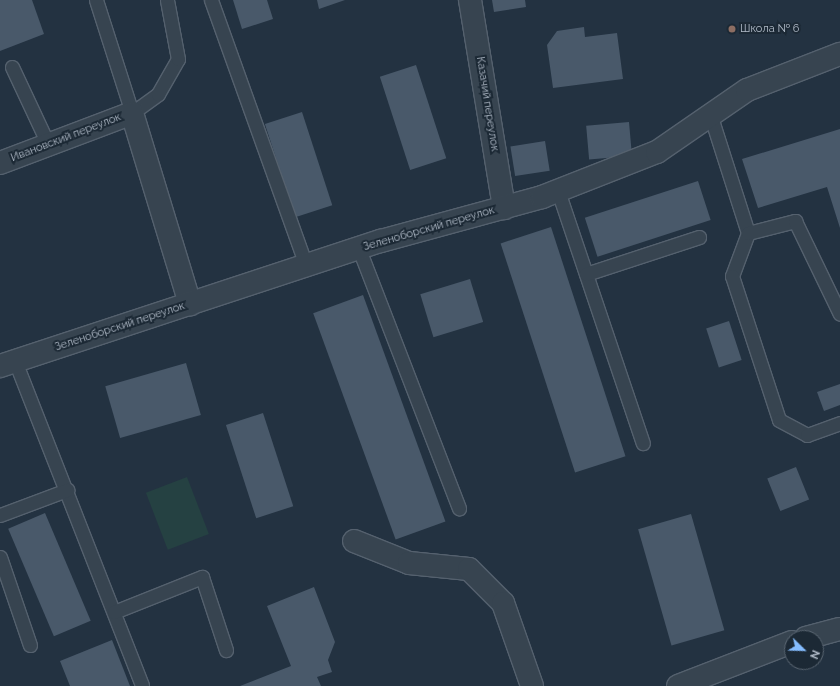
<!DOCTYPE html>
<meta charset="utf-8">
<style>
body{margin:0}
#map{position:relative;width:840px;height:686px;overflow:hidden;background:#233241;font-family:Raleway,sans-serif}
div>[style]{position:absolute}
.green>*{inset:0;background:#254142;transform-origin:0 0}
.building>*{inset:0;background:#49596a;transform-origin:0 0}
.roads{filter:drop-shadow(1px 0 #55616e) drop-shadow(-1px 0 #55616e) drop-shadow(0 1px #55616e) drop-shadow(0 -1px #55616e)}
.lane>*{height:13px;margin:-6.5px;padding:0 6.5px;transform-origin:6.5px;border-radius:6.5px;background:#374450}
.street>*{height:22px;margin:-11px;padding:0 11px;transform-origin:11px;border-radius:11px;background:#374450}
.dots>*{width:11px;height:11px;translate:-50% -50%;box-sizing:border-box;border:2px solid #1c2935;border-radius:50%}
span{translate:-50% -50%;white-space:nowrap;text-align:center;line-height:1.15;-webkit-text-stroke:4px #1c2935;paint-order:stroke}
.poi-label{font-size:11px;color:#b4becb}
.left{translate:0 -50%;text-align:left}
.street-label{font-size:11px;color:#b4becb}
.north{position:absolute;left:784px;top:630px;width:40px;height:40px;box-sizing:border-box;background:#1c2935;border:1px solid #596571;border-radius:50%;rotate:113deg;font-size:11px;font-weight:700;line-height:16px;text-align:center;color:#b4becb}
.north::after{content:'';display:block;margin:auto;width:14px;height:18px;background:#85bdff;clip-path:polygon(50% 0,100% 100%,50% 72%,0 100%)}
</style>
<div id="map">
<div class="green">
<i style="left:187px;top:477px;width:61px;height:44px;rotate:69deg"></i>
</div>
<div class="building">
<i style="clip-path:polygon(0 0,32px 0,44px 34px,0 51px)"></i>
<i style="clip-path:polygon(233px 0,267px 0,273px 19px,242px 29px)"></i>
<i style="clip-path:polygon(317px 0,345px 0,319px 9px)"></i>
<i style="clip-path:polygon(492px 0,525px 0,526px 7px,494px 12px)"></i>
<i style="clip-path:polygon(584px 27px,585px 37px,617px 33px,623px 79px,553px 88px,547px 45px,557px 31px)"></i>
<i style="left:416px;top:65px;width:98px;height:38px;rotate:72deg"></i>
<i style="left:302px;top:112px;width:98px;height:39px;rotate:72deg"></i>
<i style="left:629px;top:122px;width:34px;height:43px;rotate:85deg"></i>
<i style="clip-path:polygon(840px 129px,840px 228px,827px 187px,758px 208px,742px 159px)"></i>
<i style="left:545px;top:141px;width:30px;height:35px;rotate:81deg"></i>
<i style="left:698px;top:181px;width:41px;height:119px;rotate:72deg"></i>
<i style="left:551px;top:227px;width:241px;height:53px;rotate:72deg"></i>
<i style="left:470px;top:279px;width:45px;height:52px;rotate:73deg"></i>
<i style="left:363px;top:295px;width:241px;height:53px;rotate:70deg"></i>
<i style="left:729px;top:321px;width:41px;height:24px;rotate:72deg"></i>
<i style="left:186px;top:363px;width:54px;height:84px;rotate:74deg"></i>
<i style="clip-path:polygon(840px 384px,840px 405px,824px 411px,817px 392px)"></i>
<i style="left:263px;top:413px;width:98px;height:39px;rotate:72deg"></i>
<i style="left:796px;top:467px;width:35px;height:31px;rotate:68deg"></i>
<i style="left:45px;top:513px;width:117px;height:40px;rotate:67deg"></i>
<i style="left:691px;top:514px;width:121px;height:55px;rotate:74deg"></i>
<i style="clip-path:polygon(314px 587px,335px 642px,328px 660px,332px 672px,317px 677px,321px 686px,240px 686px,291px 666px,267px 606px)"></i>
<i style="clip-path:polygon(112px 640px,130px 686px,70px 686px,60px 661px)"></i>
</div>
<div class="roads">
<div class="lane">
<i style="left:96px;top:0;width:119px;rotate:72.3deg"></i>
<i style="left:132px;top:113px;width:32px;rotate:-36deg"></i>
<i style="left:158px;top:94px;width:40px;rotate:-60.3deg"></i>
<i style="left:178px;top:59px;width:60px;rotate:-100.6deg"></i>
<i style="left:211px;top:0;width:282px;rotate:70.3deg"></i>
<i style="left:12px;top:67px;width:85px;rotate:64.9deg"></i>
<i style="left:711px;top:117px;width:122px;rotate:72.3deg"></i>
<i style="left:748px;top:233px;width:46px;rotate:110.4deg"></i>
<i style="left:732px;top:276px;width:151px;rotate:71.9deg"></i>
<i style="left:779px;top:420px;width:32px;rotate:28deg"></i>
<i style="left:807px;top:435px;width:35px;rotate:-20deg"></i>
<i style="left:558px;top:191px;width:266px;rotate:71.4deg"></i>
<i style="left:748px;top:233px;width:49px;rotate:-14.3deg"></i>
<i style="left:795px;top:221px;width:103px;rotate:64.2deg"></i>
<i style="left:359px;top:249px;width:278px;rotate:68.9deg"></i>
<i style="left:586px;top:274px;width:119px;rotate:-18.1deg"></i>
<i style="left:15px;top:361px;width:348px;rotate:68.6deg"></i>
<i style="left:0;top:515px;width:72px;rotate:-20.5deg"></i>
<i style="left:0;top:557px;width:93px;rotate:71.2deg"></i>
<i style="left:114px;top:612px;width:95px;rotate:-21.7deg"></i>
<i style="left:202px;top:577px;width:77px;rotate:71.8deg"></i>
</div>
<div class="street">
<i style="left:470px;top:0;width:211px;rotate:80.7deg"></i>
<i style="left:0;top:163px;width:141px;rotate:-20.7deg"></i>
<i style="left:132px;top:113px;width:200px;rotate:73.1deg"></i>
<i style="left:0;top:366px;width:401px;rotate:-18.2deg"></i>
<i style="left:381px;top:241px;width:167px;rotate:-15.3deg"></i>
<i style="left:542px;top:197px;width:123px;rotate:-21.4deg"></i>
<i style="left:657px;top:152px;width:109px;rotate:-34.6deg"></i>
<i style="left:747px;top:90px;width:100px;rotate:-21.2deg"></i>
<i style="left:354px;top:541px;width:59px;rotate:21.8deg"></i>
<i style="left:409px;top:563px;width:60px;rotate:5.7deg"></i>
<i style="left:469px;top:569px;width:48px;rotate:45deg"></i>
<i style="left:503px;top:603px;width:88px;rotate:70.7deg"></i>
<i style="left:806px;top:638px;width:35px;rotate:-15deg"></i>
<i style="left:678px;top:686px;width:122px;rotate:-21.1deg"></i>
</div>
</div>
<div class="dots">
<i style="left:732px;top:29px;background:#8d6e63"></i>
</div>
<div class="poi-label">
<span class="left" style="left:740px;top:29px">Школа № 6</span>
</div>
<div class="street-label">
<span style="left:487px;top:104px;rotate:81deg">Казачий переулок</span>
<span style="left:66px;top:138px;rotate:-21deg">Ивановский переулок</span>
<span style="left:429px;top:229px;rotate:-16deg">Зеленоборский переулок</span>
<span style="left:120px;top:327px;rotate:-18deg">Зеленоборский переулок</span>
</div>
<div class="north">N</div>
</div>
